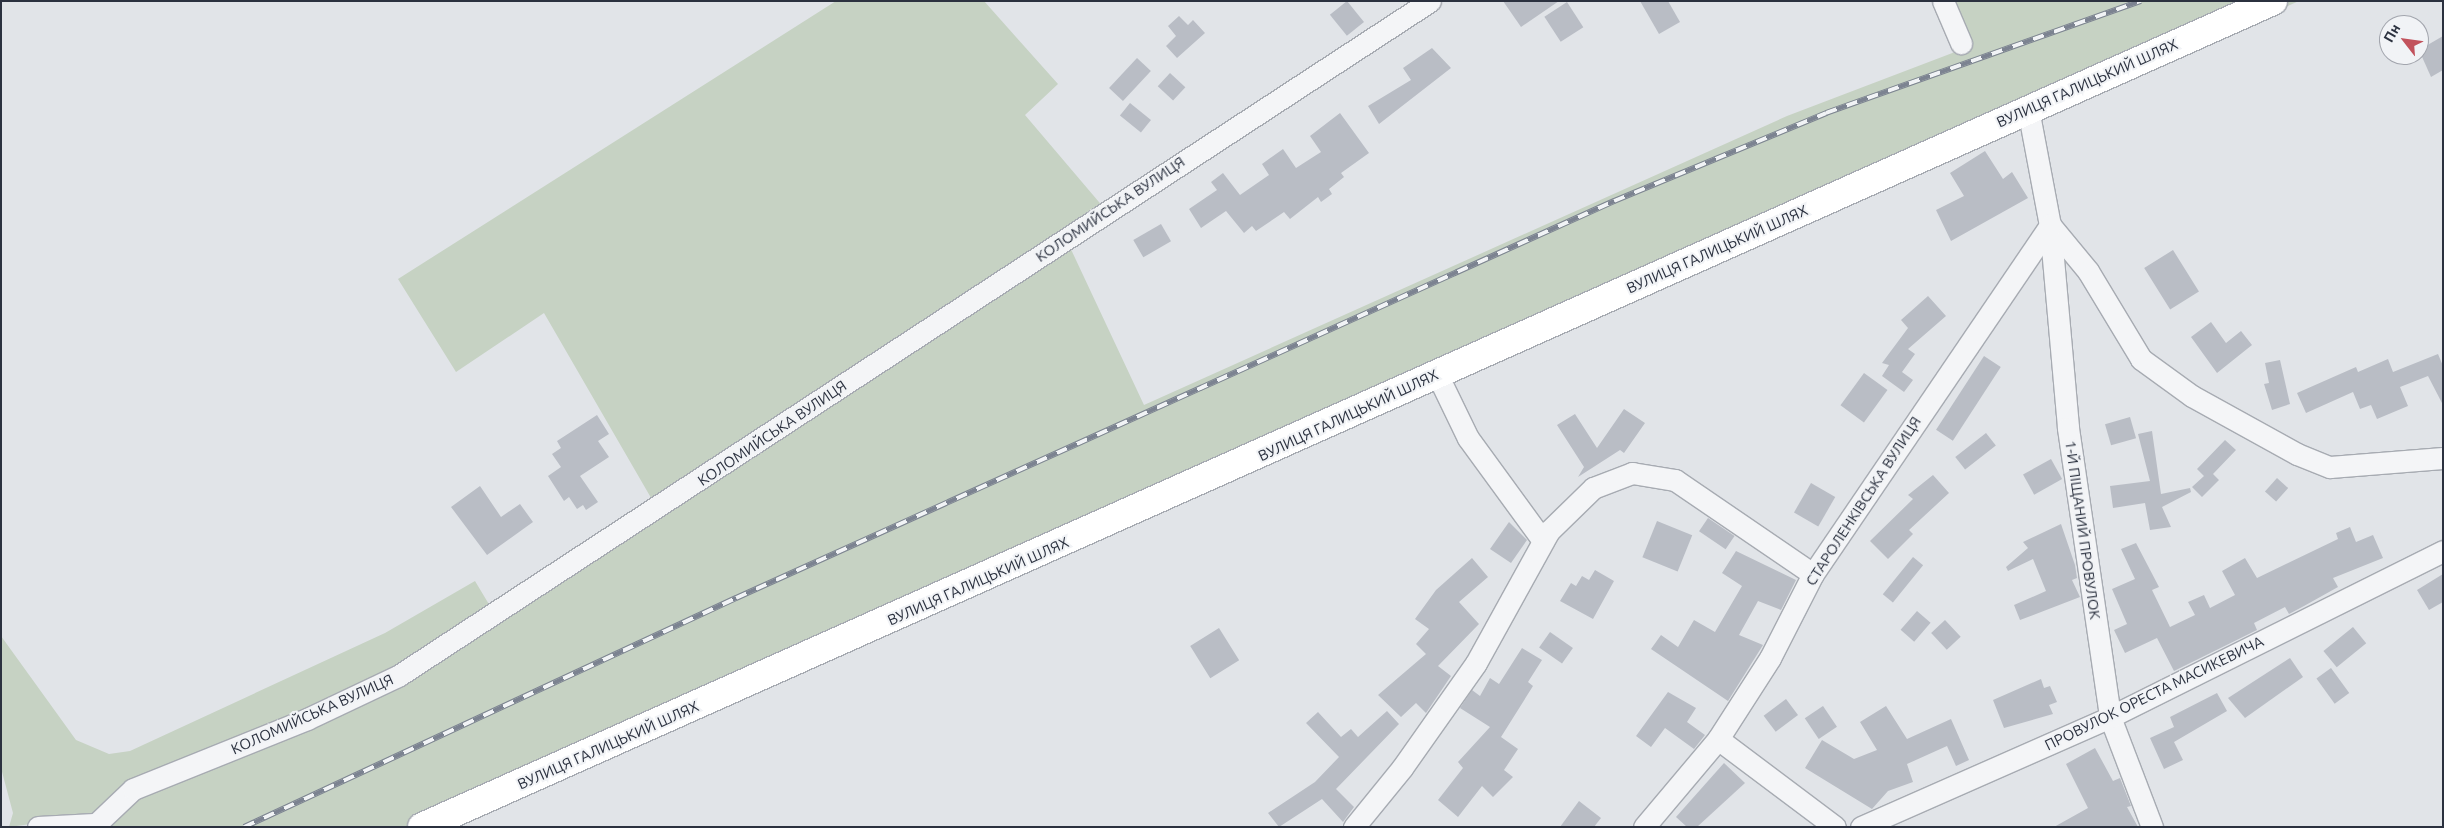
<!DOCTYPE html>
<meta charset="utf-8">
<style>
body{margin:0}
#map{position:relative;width:2444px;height:828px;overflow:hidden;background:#e1e4e8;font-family:Ubuntu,sans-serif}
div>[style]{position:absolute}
.green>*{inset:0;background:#c6d2c3}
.building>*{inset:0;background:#b9bdc5;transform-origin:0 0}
.roads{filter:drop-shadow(1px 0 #a7abb2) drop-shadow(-1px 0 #a7abb2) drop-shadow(0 1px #a7abb2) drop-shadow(0 -1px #a7abb2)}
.minor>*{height:21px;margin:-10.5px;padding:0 10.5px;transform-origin:10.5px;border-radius:10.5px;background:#f4f5f7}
.highway>*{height:28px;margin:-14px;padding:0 14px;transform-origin:14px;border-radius:14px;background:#fff}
.rail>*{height:5.5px;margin-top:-2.75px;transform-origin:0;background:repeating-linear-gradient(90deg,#f1f3f6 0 11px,#7c8391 0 22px);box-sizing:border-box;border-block:1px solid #7c8391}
span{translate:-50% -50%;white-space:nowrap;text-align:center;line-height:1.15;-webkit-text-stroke:4px #f1f3f6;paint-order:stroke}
.street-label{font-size:15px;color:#2b313f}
.frame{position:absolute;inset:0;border:2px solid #2b313f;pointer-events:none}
.north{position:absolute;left:2379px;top:15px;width:50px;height:50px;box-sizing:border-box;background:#f1f3f6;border:1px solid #a2a5ad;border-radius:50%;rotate:300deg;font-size:14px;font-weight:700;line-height:20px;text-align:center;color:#2b313f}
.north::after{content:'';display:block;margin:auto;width:18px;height:22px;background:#c2525c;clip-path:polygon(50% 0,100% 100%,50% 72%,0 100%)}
</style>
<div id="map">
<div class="green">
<i style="clip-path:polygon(836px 1px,984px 1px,1058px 84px,1025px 115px,1110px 215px,1068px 243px,1144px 405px,1787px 116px,1955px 52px,1934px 1px,2299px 1px,437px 827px,98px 827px,68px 819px,9px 827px,13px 813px,1px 768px,1px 636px,76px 740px,109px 754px,130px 751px,385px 633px,475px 581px,490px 606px,654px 503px,544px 313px,456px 372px,398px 279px)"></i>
</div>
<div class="building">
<i style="left:1347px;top:1px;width:27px;height:22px;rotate:51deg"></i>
<i style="clip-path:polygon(1503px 1px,1559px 1px,1521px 27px)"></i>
<i style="clip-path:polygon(1640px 1px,1668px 1px,1680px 22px,1659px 34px)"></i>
<i style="left:1567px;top:2px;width:30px;height:27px;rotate:57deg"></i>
<i style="clip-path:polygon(1179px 16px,1188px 25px,1193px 20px,1205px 33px,1177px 58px,1166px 46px,1176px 36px,1168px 26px)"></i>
<i style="clip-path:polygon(2443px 36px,2443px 70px,2431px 77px,2419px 50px)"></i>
<i style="clip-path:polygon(1432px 48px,1451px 68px,1379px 124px,1368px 106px,1411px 80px,1403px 68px)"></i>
<i style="left:1137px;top:58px;width:19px;height:41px;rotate:43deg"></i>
<i style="left:1170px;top:73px;width:21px;height:18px;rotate:43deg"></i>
<i style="left:1130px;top:103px;width:27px;height:16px;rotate:39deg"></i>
<i style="clip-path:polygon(1340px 113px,1369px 153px,1341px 173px,1344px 177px,1329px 189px,1332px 194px,1321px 202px,1318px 197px,1290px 219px,1284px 212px,1256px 231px,1252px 226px,1244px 233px,1226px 211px,1201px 228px,1189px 209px,1217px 190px,1211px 182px,1223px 173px,1240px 195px,1269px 175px,1262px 164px,1283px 149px,1296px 168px,1321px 152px,1310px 136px)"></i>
<i style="clip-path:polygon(1985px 151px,2003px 179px,2012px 172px,2028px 198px,1951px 241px,1936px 210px,1964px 196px,1950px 173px)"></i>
<i style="left:1161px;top:224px;width:20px;height:32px;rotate:60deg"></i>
<i style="left:2173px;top:250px;width:49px;height:34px;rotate:58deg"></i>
<i style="clip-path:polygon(1928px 296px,1946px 316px,1908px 349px,1915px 354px,1902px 372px,1913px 380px,1904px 392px,1882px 376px,1889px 365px,1882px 363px,1908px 328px,1901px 320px)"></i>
<i style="clip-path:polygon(2211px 322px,2226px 343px,2241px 331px,2252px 345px,2217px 373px,2191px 337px)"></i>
<i style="clip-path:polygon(2438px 354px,2443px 366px,2443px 405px,2428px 376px,2400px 387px,2408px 406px,2377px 419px,2371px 405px,2360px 409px,2353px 392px,2306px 413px,2297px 393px,2356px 367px,2358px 372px,2388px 359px,2393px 372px)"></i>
<i style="left:1984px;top:356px;width:20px;height:88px;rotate:33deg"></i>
<i style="clip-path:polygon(2280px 360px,2290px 404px,2272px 410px,2264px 384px,2269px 383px,2265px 363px)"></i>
<i style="left:1864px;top:373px;width:29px;height:40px;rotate:36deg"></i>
<i style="clip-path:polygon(1624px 409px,1645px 423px,1624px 453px,1620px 450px,1578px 477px,1584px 467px,1557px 425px,1575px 414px,1597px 448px)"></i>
<i style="clip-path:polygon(597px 415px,609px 434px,598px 441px,609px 457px,580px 476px,598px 502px,586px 510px,583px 505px,577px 509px,569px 497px,564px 501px,548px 476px,561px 467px,552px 454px,561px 448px,557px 441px)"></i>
<i style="left:2130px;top:417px;width:22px;height:26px;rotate:74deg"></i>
<i style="clip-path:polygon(2152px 431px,2161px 494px,2190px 488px,2191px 492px,2162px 507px,2171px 527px,2150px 530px,2145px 503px,2113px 508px,2110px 486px,2150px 481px,2138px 434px)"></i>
<i style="left:1986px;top:433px;width:16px;height:39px;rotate:52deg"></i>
<i style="clip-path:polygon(2225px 440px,2236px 450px,2213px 474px,2219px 480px,2202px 497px,2192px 487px,2204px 476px,2197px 469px)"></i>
<i style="left:2051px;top:459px;width:23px;height:32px;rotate:61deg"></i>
<i style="clip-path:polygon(1933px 475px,1949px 493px,1909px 530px,1913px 534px,1888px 559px,1870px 541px,1913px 499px,1908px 495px)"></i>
<i style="left:2277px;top:478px;width:15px;height:18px;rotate:42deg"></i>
<i style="left:1811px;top:483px;width:28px;height:34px;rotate:30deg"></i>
<i style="clip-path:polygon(480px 486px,501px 517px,520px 504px,533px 522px,487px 555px,451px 507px)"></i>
<i style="left:1708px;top:518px;width:32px;height:16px;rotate:34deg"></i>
<i style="left:1657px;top:521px;width:38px;height:39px;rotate:22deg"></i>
<i style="clip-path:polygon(1509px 522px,1527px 540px,1511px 563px,1490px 549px)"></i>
<i style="clip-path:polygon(2061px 524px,2075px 565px,2077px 578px,2072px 580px,2080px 597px,2020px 620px,2014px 605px,2046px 591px,2033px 559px,2008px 571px,2006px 567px,2028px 548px,2023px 542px)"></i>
<i style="clip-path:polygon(2350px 527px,2356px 542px,2373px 535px,2383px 558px,2333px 578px,2338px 587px,2304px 606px,2289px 614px,2285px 607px,2254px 623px,2257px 630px,2174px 671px,2157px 638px,2125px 653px,2114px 630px,2127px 624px,2112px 589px,2135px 579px,2121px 549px,2136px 543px,2159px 587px,2152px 590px,2170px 627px,2195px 615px,2188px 602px,2204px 595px,2210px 608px,2235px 595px,2222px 571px,2245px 558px,2257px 578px,2338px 539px,2336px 533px)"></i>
<i style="clip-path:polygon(1736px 551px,1796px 580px,1781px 610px,1758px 601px,1739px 635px,1763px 645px,1728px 701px,1651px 649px,1661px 635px,1678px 647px,1694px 620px,1715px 632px,1742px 586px,1722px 573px)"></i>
<i style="left:1913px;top:557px;width:13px;height:48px;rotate:39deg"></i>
<i style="clip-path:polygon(1472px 558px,1488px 577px,1459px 602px,1479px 624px,1438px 666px,1451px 676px,1426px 713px,1416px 703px,1401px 717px,1378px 695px,1426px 654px,1416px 644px,1429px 629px,1415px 619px,1436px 590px)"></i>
<i style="clip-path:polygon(1595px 570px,1614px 581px,1593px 619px,1560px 601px,1571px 583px,1576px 586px,1582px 576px,1589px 580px)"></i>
<i style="clip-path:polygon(2443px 574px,2443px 602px,2429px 610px,2417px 590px)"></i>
<i style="left:1917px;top:611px;width:18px;height:25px;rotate:41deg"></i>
<i style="left:1945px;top:620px;width:23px;height:19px;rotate:47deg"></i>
<i style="left:2353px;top:627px;width:21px;height:38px;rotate:51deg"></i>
<i style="left:1219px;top:628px;width:38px;height:34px;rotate:58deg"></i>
<i style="left:1550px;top:632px;width:28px;height:19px;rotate:35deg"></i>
<i style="clip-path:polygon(1522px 648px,1542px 660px,1528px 682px,1533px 686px,1501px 737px,1518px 749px,1504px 770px,1513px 777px,1493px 797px,1482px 786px,1458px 817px,1438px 800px,1463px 768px,1458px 762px,1490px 727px,1460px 708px,1472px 690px,1480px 696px,1490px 678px,1499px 684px)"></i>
<i style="clip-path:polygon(2290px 658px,2303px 677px,2245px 718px,2228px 698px)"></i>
<i style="left:2331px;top:668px;width:31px;height:18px;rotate:54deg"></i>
<i style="clip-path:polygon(2041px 679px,2044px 688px,2050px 686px,2057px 702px,2049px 705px,2053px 714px,2004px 728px,1993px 700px)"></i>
<i style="clip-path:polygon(1668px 692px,1696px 708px,1687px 722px,1705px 735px,1694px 749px,1665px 728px,1651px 747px,1636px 736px)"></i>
<i style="clip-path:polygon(2217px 693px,2227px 711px,2174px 742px,2183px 760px,2164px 769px,2150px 738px,2174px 727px,2170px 717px)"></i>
<i style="left:1786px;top:699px;width:20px;height:28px;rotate:53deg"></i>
<i style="left:1823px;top:706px;width:25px;height:22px;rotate:56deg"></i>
<i style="clip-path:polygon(1886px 706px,1907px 739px,1951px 719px,1969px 760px,1956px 766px,1947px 746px,1907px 764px,1913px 782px,1888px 791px,1872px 809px,1805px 768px,1822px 740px,1854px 759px,1877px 750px,1860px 722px)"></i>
<i style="clip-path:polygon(1387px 711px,1399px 724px,1336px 789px,1354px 807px,1343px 822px,1322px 799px,1279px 827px,1268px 813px,1315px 782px,1339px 757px,1306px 723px,1318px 712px,1341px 737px,1351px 729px,1358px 737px)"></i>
<i style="clip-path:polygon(2095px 748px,2113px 781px,2120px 778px,2131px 806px,2127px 807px,2138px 827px,2054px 827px,2088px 808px,2066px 764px)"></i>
<i style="clip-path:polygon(1724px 763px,1745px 783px,1697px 827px,1687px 827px,1676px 817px)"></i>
<i style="clip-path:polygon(1579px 801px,1601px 818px,1594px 827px,1560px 827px)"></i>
</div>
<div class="roads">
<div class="minor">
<i style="left:1943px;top:1px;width:46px;rotate:66.8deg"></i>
<i style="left:2028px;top:109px;width:118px;rotate:79.3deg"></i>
<i style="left:2050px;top:225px;width:60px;rotate:50.4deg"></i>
<i style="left:2088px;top:271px;width:103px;rotate:58.9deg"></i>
<i style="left:2141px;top:359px;width:63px;rotate:36deg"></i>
<i style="left:2192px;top:396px;width:120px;rotate:28.9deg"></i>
<i style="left:2297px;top:454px;width:35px;rotate:22deg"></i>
<i style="left:2330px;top:467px;width:113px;rotate:-4.6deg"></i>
<i style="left:2050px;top:225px;width:204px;rotate:84.9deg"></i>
<i style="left:2068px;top:428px;width:292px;rotate:81.7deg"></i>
<i style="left:2110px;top:717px;width:118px;rotate:69.1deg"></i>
<i style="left:1437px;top:374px;width:71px;rotate:64.2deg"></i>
<i style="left:1468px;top:438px;width:127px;rotate:53.9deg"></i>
<i style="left:1718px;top:739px;width:146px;rotate:36.9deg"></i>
<i style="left:38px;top:827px;width:56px;rotate:-3.1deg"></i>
<i style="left:93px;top:827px;width:55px;rotate:-43.5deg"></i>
<i style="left:133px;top:789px;width:188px;rotate:-21.9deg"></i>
<i style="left:307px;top:719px;width:101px;rotate:-25.3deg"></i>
<i style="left:398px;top:676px;width:1233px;rotate:-33.19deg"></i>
<i style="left:1354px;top:827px;width:76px;rotate:-50.9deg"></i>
<i style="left:1402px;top:768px;width:128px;rotate:-54.8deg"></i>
<i style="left:1476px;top:663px;width:151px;rotate:-61.1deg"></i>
<i style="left:1549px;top:531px;width:62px;rotate:-44.3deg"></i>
<i style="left:1593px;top:488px;width:42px;rotate:-21deg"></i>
<i style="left:1632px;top:473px;width:44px;rotate:9.2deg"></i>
<i style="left:1675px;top:480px;width:167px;rotate:34.3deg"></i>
<i style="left:1644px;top:827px;width:115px;rotate:-49.9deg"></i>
<i style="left:1718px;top:739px;width:96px;rotate:-57.3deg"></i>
<i style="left:1770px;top:658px;width:94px;rotate:-62.9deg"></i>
<i style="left:1813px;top:574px;width:422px;rotate:-55.8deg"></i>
<i style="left:1861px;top:827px;width:272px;rotate:-23.8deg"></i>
<i style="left:2110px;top:717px;width:372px;rotate:-26.5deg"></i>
</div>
<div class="highway">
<i style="left:422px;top:827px;width:2027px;rotate:-24.05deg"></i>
</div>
</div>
<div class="rail">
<i style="left:244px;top:827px;width:543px;rotate:-24.96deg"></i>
<i style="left:736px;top:598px;width:964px;rotate:-24.33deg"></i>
<i style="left:1614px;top:201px;width:230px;rotate:-22.5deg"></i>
<i style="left:1826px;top:113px;width:334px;rotate:-19.6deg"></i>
</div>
<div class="street-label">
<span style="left:2087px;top:83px;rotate:-24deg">ВУЛИЦЯ ГАЛИЦЬКИЙ ШЛЯХ</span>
<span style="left:1110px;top:209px;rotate:-34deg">КОЛОМИЙСЬКА ВУЛИЦЯ</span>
<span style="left:1717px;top:249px;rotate:-24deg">ВУЛИЦЯ ГАЛИЦЬКИЙ ШЛЯХ</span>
<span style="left:1348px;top:415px;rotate:-25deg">ВУЛИЦЯ ГАЛИЦЬКИЙ ШЛЯХ</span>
<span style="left:772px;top:433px;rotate:-34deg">КОЛОМИЙСЬКА ВУЛИЦЯ</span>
<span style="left:1863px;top:501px;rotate:-57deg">СТАРОЛЕНКІВСЬКА ВУЛИЦЯ</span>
<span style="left:2083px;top:530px;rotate:82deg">1-Й ПІЩАНИЙ ПРОВУЛОК</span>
<span style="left:978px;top:581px;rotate:-24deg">ВУЛИЦЯ ГАЛИЦЬКИЙ ШЛЯХ</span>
<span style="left:2154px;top:693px;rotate:-26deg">ПРОВУЛОК ОРЕСТА МАСИКЕВИЧА</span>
<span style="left:312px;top:714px;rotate:-24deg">КОЛОМИЙСЬКА ВУЛИЦЯ</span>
<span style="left:608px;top:745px;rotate:-24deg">ВУЛИЦЯ ГАЛИЦЬКИЙ ШЛЯХ</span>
</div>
<div class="frame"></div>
<div class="north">Пн</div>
</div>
